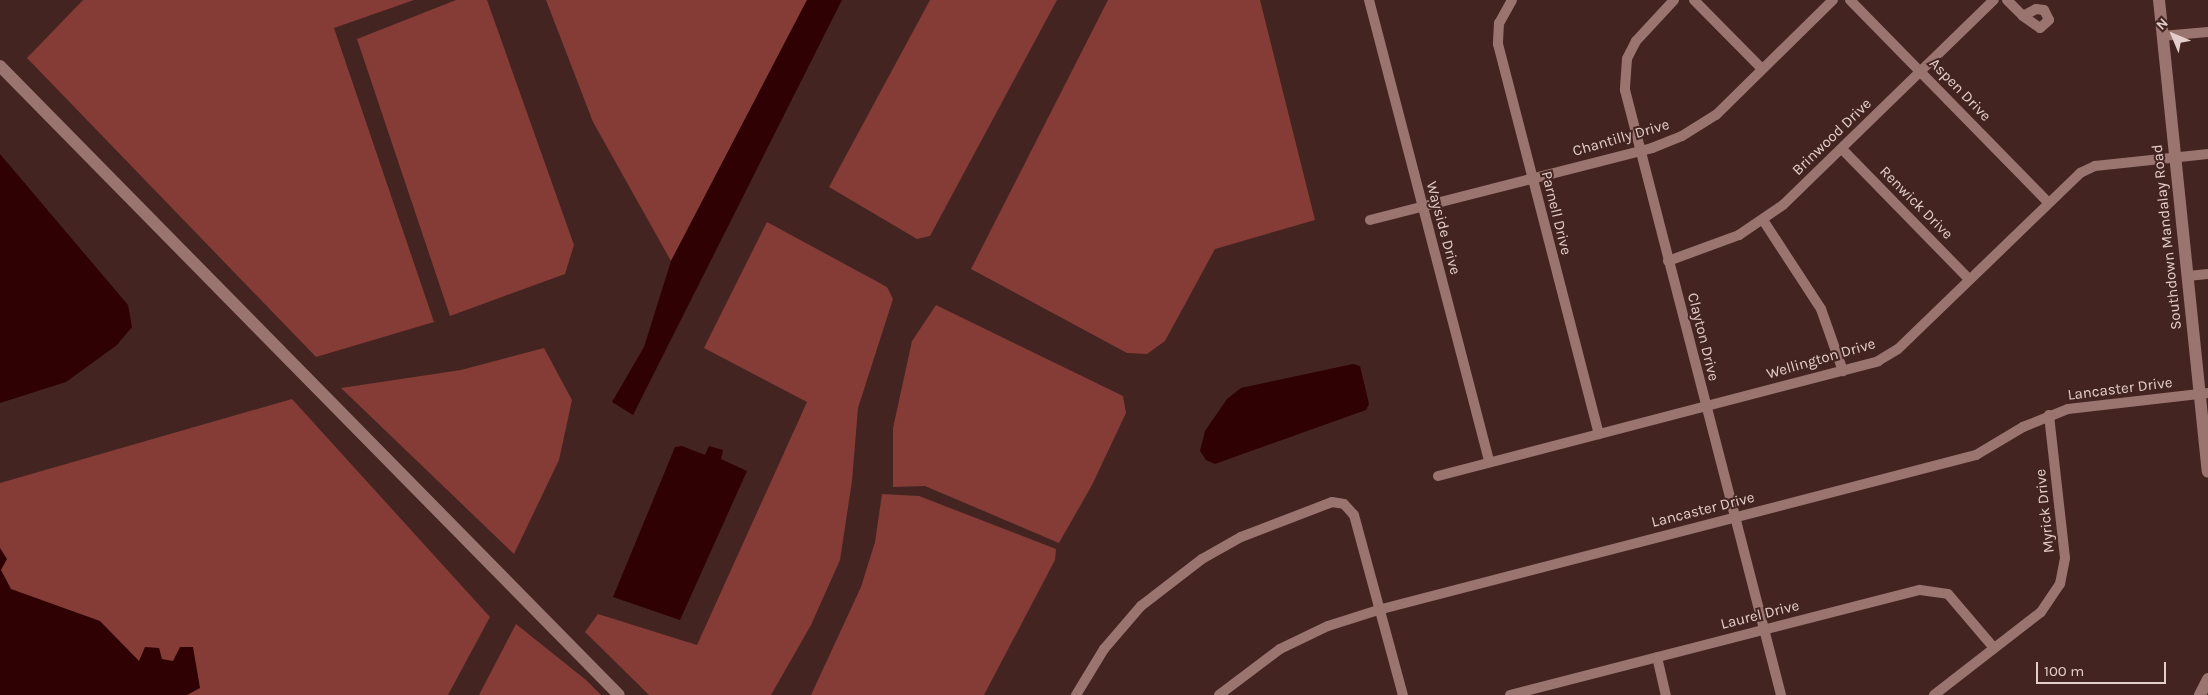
<!DOCTYPE html>
<style>
body{margin:0}
#map{position:relative;width:2208px;height:695px;overflow:hidden;background:#432421;font-family:Karla,sans-serif}
div>[style]{position:absolute}
.green>*{inset:0;background:#853b36}
.water>*{inset:0;background:#300103}
.minor>*{height:10px;margin:-5px;padding:0 5px;transform-origin:5px;border-radius:5px;background:#9a746f}
.tertiary>*{height:12px;margin:-6px;padding:0 6px;transform-origin:6px;border-radius:6px;background:#9a746f}
span{translate:-50% -50%;white-space:nowrap;text-align:center;line-height:1.15;-webkit-text-stroke:4px #432421;paint-order:stroke}
.street-label{font-size:15px;color:#e4cecb}
.north{position:absolute;left:2148px;top:10px;width:50px;height:50px;-webkit-text-stroke:4px #432421;paint-order:stroke;rotate:315deg;font-size:14px;font-weight:700;line-height:20px;text-align:center;color:#e4cecb}
.north::after{content:'';display:block;margin:auto;width:18px;height:22px;background:#e4cecb;clip-path:polygon(50% 0,100% 100%,50% 72%,0 100%)}
.scale{position:absolute;left:2036px;top:662px;width:130px;height:22px;box-sizing:border-box;border:2px solid #e4cecb;border-top:0;padding-left:6px;font-size:15px;line-height:18px;white-space:nowrap;color:#e4cecb;-webkit-text-stroke:4px #432421;paint-order:stroke}
</style>
<div id="map">
<div class="green">
<i style="clip-path:polygon(83px 0,414px 0,334px 28px,434px 322px,316px 357px,27px 58px)"></i>
<i style="clip-path:polygon(456px 0,487px 0,574px 245px,565px 274px,450px 316px,357px 39px)"></i>
<i style="clip-path:polygon(546px 0,807px 0,671px 261px,593px 122px)"></i>
<i style="clip-path:polygon(930px 0,1057px 0,930px 236px,917px 239px,829px 187px)"></i>
<i style="clip-path:polygon(1108px 0,1260px 0,1315px 220px,1215px 249px,1165px 341px,1147px 354px,1127px 353px,971px 269px)"></i>
<i style="clip-path:polygon(767px 222px,887px 287px,893px 299px,858px 408px,852px 481px,840px 560px,811px 625px,771px 695px,649px 695px,585px 632px,598px 614px,697px 645px,807px 402px,704px 348px)"></i>
<i style="clip-path:polygon(936px 305px,1123px 396px,1126px 413px,1092px 485px,1059px 543px,925px 486px,893px 487px,893px 428px,912px 341px)"></i>
<i style="clip-path:polygon(544px 348px,572px 400px,559px 460px,514px 554px,341px 388px,461px 370px)"></i>
<i style="clip-path:polygon(292px 399px,490px 617px,448px 695px,0 695px,0 483px)"></i>
<i style="clip-path:polygon(882px 494px,919px 496px,1056px 549px,1055px 560px,984px 695px,811px 695px,861px 587px,875px 542px)"></i>
<i style="clip-path:polygon(516px 624px,586px 680px,601px 695px,479px 695px)"></i>
</div>
<div class="water">
<i style="clip-path:polygon(807px 0,842px 0,633px 415px,612px 402px,644px 347px,671px 261px)"></i>
<i style="clip-path:polygon(0 154px,128px 305px,132px 327px,117px 345px,66px 382px,0 403px)"></i>
<i style="clip-path:polygon(1353px 364px,1360px 366px,1369px 404px,1366px 410px,1215px 464px,1206px 460px,1200px 451px,1205px 431px,1227px 399px,1241px 388px)"></i>
<i style="clip-path:polygon(682px 446px,705px 455px,709px 446px,723px 450px,721px 459px,747px 471px,680px 620px,613px 597px,675px 447px)"></i>
<i style="clip-path:polygon(0 548px,7px 559px,1px 570px,11px 589px,100px 621px,139px 661px,145px 647px,159px 648px,162px 659px,173px 661px,180px 647px,193px 647px,200px 688px,187px 695px,0 695px)"></i>
</div>
<div class="minor">
<i style="left:1369px;top:0;width:477px;rotate:75.4deg"></i>
<i style="left:1512px;top:0;width:26px;rotate:119deg"></i>
<i style="left:1499px;top:23px;width:21px;rotate:93deg"></i>
<i style="left:1498px;top:44px;width:403px;rotate:75.5deg"></i>
<i style="left:1674px;top:0;width:56px;rotate:132.8deg"></i>
<i style="left:1636px;top:41px;width:20px;rotate:117deg"></i>
<i style="left:1627px;top:59px;width:31px;rotate:94deg"></i>
<i style="left:1625px;top:90px;width:625px;rotate:75.54deg"></i>
<i style="left:1694px;top:0;width:97px;rotate:45.4deg"></i>
<i style="left:1850px;top:0;width:283px;rotate:45.6deg"></i>
<i style="left:2007px;top:0;width:23px;rotate:45deg"></i>
<i style="left:2036px;top:9px;width:8px;rotate:7deg"></i>
<i style="left:2044px;top:10px;width:11px;rotate:63deg"></i>
<i style="left:2049px;top:20px;width:12px;rotate:138deg"></i>
<i style="left:2040px;top:28px;width:21px;rotate:-145deg"></i>
<i style="left:2023px;top:16px;width:15px;rotate:-28deg"></i>
<i style="left:2162px;top:36px;width:46px;rotate:-5deg"></i>
<i style="left:1842px;top:149px;width:182px;rotate:45.7deg"></i>
<i style="left:1370px;top:220px;width:291px;rotate:-14.3deg"></i>
<i style="left:1652px;top:148px;width:32px;rotate:-22deg"></i>
<i style="left:1682px;top:136px;width:40px;rotate:-32deg"></i>
<i style="left:1716px;top:115px;width:164px;rotate:-44.5deg"></i>
<i style="left:1763px;top:220px;width:106px;rotate:56.9deg"></i>
<i style="left:1821px;top:309px;width:66px;rotate:70.5deg"></i>
<i style="left:1668px;top:261px;width:76px;rotate:-20.1deg"></i>
<i style="left:1739px;top:235px;width:53px;rotate:-34.3deg"></i>
<i style="left:1783px;top:205px;width:294px;rotate:-44.2deg"></i>
<i style="left:2188px;top:276px;width:20px;rotate:-6deg"></i>
<i style="left:1438px;top:476px;width:455px;rotate:-14.6deg"></i>
<i style="left:1878px;top:361px;width:23px;rotate:-31deg"></i>
<i style="left:1898px;top:349px;width:253px;rotate:-44deg"></i>
<i style="left:2080px;top:173px;width:17px;rotate:-25deg"></i>
<i style="left:2095px;top:166px;width:114px;rotate:-6.1deg"></i>
<i style="left:1657px;top:657px;width:39px;rotate:77deg"></i>
<i style="left:1076px;top:695px;width:54px;rotate:-58.7deg"></i>
<i style="left:1104px;top:649px;width:57px;rotate:-49.3deg"></i>
<i style="left:1141px;top:606px;width:77px;rotate:-37.6deg"></i>
<i style="left:1202px;top:559px;width:45px;rotate:-29.4deg"></i>
<i style="left:1241px;top:537px;width:97px;rotate:-21deg"></i>
<i style="left:1332px;top:502px;width:12px;rotate:9deg"></i>
<i style="left:1344px;top:504px;width:15px;rotate:48deg"></i>
<i style="left:1354px;top:515px;width:187px;rotate:74.8deg"></i>
<i style="left:1219px;top:695px;width:76px;rotate:-37deg"></i>
<i style="left:1280px;top:649px;width:53px;rotate:-25.6deg"></i>
<i style="left:1328px;top:626px;width:52px;rotate:-17.7deg"></i>
<i style="left:1378px;top:610px;width:618px;rotate:-14.53deg"></i>
<i style="left:1976px;top:455px;width:55px;rotate:-30.8deg"></i>
<i style="left:2023px;top:427px;width:48px;rotate:-21.8deg"></i>
<i style="left:2068px;top:409px;width:141px;rotate:-6.5deg"></i>
<i style="left:1510px;top:695px;width:423px;rotate:-14.4deg"></i>
<i style="left:1920px;top:590px;width:28px;rotate:8deg"></i>
<i style="left:1948px;top:594px;width:71px;rotate:49.6deg"></i>
<i style="left:1934px;top:695px;width:135px;rotate:-37.8deg"></i>
<i style="left:2041px;top:612px;width:34px;rotate:-56deg"></i>
<i style="left:2060px;top:584px;width:26px;rotate:-79deg"></i>
<i style="left:2065px;top:558px;width:144px;rotate:-96.4deg"></i>
</div>
<div class="tertiary">
<i style="left:2159px;top:0;width:474px;rotate:84.1deg"></i>
<i style="left:0;top:66px;width:882px;rotate:45.46deg"></i>
<i style="left:2200px;top:695px;width:18px;rotate:-63deg"></i>
</div>
<div class="street-label">
<span style="left:1960px;top:90px;rotate:46deg">Aspen Drive</span>
<span style="left:1832px;top:137px;rotate:-44deg">Brinwood Drive</span>
<span style="left:1621px;top:138px;rotate:-16deg">Chantilly Drive</span>
<span style="left:1916px;top:203px;rotate:45deg">Renwick Drive</span>
<span style="left:1556px;top:213px;rotate:76deg">Parnell Drive</span>
<span style="left:1443px;top:228px;rotate:75deg">Wayside Drive</span>
<span style="left:2167px;top:237px;rotate:-96deg">Southdown Mandalay Road</span>
<span style="left:1703px;top:337px;rotate:76deg">Clayton Drive</span>
<span style="left:1821px;top:359px;rotate:-16deg">Wellington Drive</span>
<span style="left:2120px;top:389px;rotate:-7deg">Lancaster Drive</span>
<span style="left:1703px;top:510px;rotate:-14deg">Lancaster Drive</span>
<span style="left:2045px;top:511px;rotate:-96deg">Myrick Drive</span>
<span style="left:1760px;top:615px;rotate:-14deg">Laurel Drive</span>
</div>
<div class="north">N</div>
<div class="scale">100 m</div>
</div>
